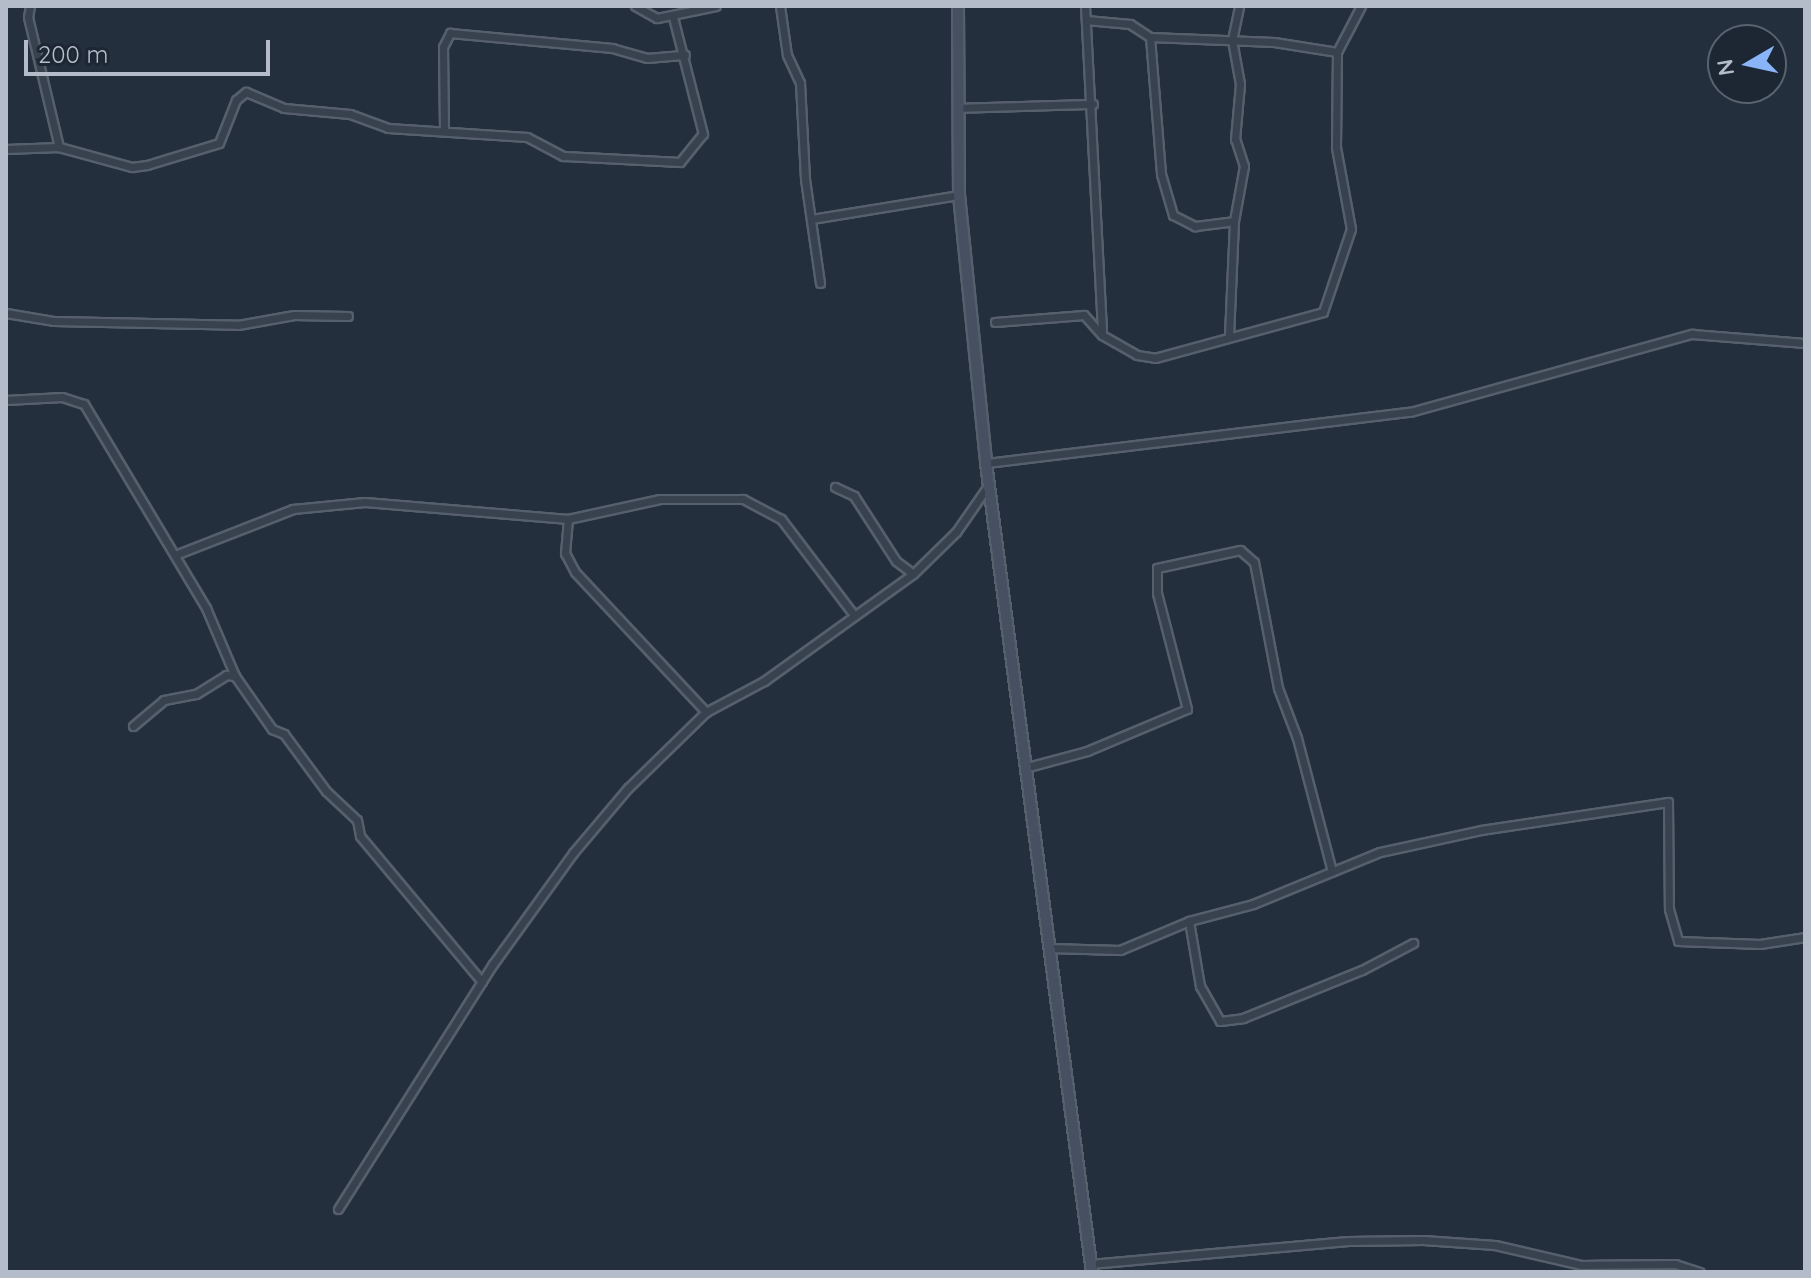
<!DOCTYPE html>
<style>
body{margin:0}
#map{position:relative;width:1811px;height:1278px;overflow:hidden;background:#242f3e;font-family:Quicksand,sans-serif}
div>[style]{position:absolute}
.roads{filter:drop-shadow(2px 0 #565f6c) drop-shadow(-2px 0 #565f6c) drop-shadow(0 2px #565f6c) drop-shadow(0 -2px #565f6c)}
.street>*{height:7px;margin:-3.5px;padding:0 3.5px;transform-origin:3.5px;border-radius:3.5px;background:#38414e}
.secondary>*{height:10px;margin:-5px;padding:0 5px;transform-origin:5px;border-radius:5px;background:#465061}
span{translate:-50% -50%;white-space:nowrap;text-align:center;line-height:1.15;-webkit-text-stroke:7px #1d2633;paint-order:stroke}
.frame{position:absolute;inset:0;border:8px solid #b4bcc9;pointer-events:none}
.north{position:absolute;left:1707px;top:24px;width:80px;height:80px;box-sizing:border-box;background:#1d2633;border:2px solid #59626f;border-radius:50%;rotate:261deg;font-size:22px;font-weight:700;line-height:32px;text-align:center;color:#b4bcc9}
.north::after{content:'';display:block;margin:auto;width:28px;height:36px;background:#8ab4f8;clip-path:polygon(50% 0,100% 100%,50% 72%,0 100%)}
.scale{position:absolute;left:24px;top:40px;width:246px;height:36px;box-sizing:border-box;border:4px solid #b4bcc9;border-top:0;padding-left:10px;font-size:24px;line-height:28px;white-space:nowrap;color:#b4bcc9;-webkit-text-stroke:6px #1d2633;paint-order:stroke}
</style>
<div id="map">
<div class="roads">
<div class="street">
<i style="left:30px;top:6px;width:11px;rotate:100deg"></i>
<i style="left:28px;top:17px;width:134px;rotate:76.6deg"></i>
<i style="left:635px;top:6px;width:25px;rotate:29deg"></i>
<i style="left:657px;top:18px;width:60px;rotate:-11.5deg"></i>
<i style="left:780px;top:6px;width:49px;rotate:81.9deg"></i>
<i style="left:787px;top:55px;width:31px;rotate:65deg"></i>
<i style="left:800px;top:83px;width:96px;rotate:87deg"></i>
<i style="left:805px;top:179px;width:105px;rotate:81.8deg"></i>
<i style="left:1085px;top:6px;width:325px;rotate:87deg"></i>
<i style="left:1086px;top:20px;width:44px;rotate:5.2deg"></i>
<i style="left:1130px;top:24px;width:24px;rotate:33deg"></i>
<i style="left:1150px;top:37px;width:137px;rotate:85.4deg"></i>
<i style="left:1161px;top:174px;width:43px;rotate:73.7deg"></i>
<i style="left:1173px;top:215px;width:25px;rotate:27deg"></i>
<i style="left:1195px;top:226px;width:39px;rotate:-7deg"></i>
<i style="left:1150px;top:37px;width:124px;rotate:2.3deg"></i>
<i style="left:1274px;top:42px;width:64px;rotate:9deg"></i>
<i style="left:957px;top:108px;width:136px;rotate:-1.7deg"></i>
<i style="left:444px;top:128px;width:81px;rotate:-90.7deg"></i>
<i style="left:443px;top:47px;width:16px;rotate:-63deg"></i>
<i style="left:450px;top:33px;width:163px;rotate:5.3deg"></i>
<i style="left:612px;top:48px;width:36px;rotate:16deg"></i>
<i style="left:647px;top:58px;width:38px;rotate:-5deg"></i>
<i style="left:6px;top:149px;width:53px;rotate:-2.2deg"></i>
<i style="left:59px;top:147px;width:76px;rotate:15.3deg"></i>
<i style="left:132px;top:167px;width:15px;rotate:-8deg"></i>
<i style="left:147px;top:165px;width:75px;rotate:-17deg"></i>
<i style="left:219px;top:143px;width:46px;rotate:-68.4deg"></i>
<i style="left:236px;top:100px;width:13px;rotate:-39deg"></i>
<i style="left:246px;top:92px;width:41px;rotate:22.8deg"></i>
<i style="left:284px;top:108px;width:66px;rotate:5.2deg"></i>
<i style="left:350px;top:114px;width:40px;rotate:20.2deg"></i>
<i style="left:388px;top:128px;width:139px;rotate:3.7deg"></i>
<i style="left:527px;top:137px;width:41px;rotate:27.8deg"></i>
<i style="left:563px;top:156px;width:117px;rotate:2.9deg"></i>
<i style="left:680px;top:162px;width:36px;rotate:-51deg"></i>
<i style="left:703px;top:134px;width:121px;rotate:-104.4deg"></i>
<i style="left:812px;top:219px;width:149px;rotate:-9.3deg"></i>
<i style="left:6px;top:313px;width:49px;rotate:9.5deg"></i>
<i style="left:54px;top:321px;width:184px;rotate:1.2deg"></i>
<i style="left:238px;top:325px;width:57px;rotate:-10.1deg"></i>
<i style="left:294px;top:315px;width:54px;rotate:1.1deg"></i>
<i style="left:995px;top:322px;width:89px;rotate:-4.5deg"></i>
<i style="left:1084px;top:315px;width:27px;rotate:48deg"></i>
<i style="left:1102px;top:335px;width:40px;rotate:29.7deg"></i>
<i style="left:1137px;top:355px;width:18px;rotate:9deg"></i>
<i style="left:1155px;top:358px;width:174px;rotate:-15.3deg"></i>
<i style="left:1323px;top:312px;width:88px;rotate:-71.4deg"></i>
<i style="left:1351px;top:229px;width:83px;rotate:-100.4deg"></i>
<i style="left:1336px;top:147px;width:95px;rotate:-89.4deg"></i>
<i style="left:1337px;top:52px;width:52px;rotate:-62.4deg"></i>
<i style="left:1229px;top:336px;width:115px;rotate:-87.5deg"></i>
<i style="left:1234px;top:221px;width:56px;rotate:-79.7deg"></i>
<i style="left:1244px;top:166px;width:28px;rotate:-108deg"></i>
<i style="left:1235px;top:139px;width:55px;rotate:-84.8deg"></i>
<i style="left:1240px;top:84px;width:45px;rotate:-100.3deg"></i>
<i style="left:1232px;top:40px;width:35px;rotate:-78deg"></i>
<i style="left:6px;top:400px;width:56px;rotate:-3.1deg"></i>
<i style="left:62px;top:397px;width:23px;rotate:18deg"></i>
<i style="left:84px;top:404px;width:238px;rotate:59.1deg"></i>
<i style="left:206px;top:608px;width:74px;rotate:66.9deg"></i>
<i style="left:986px;top:463px;width:427px;rotate:-6.9deg"></i>
<i style="left:1410px;top:412px;width:293px;rotate:-15.5deg"></i>
<i style="left:1692px;top:334px;width:113px;rotate:4.6deg"></i>
<i style="left:835px;top:487px;width:21px;rotate:25deg"></i>
<i style="left:854px;top:496px;width:77px;rotate:57.1deg"></i>
<i style="left:896px;top:561px;width:21px;rotate:37deg"></i>
<i style="left:568px;top:519px;width:34px;rotate:95deg"></i>
<i style="left:565px;top:553px;width:21px;rotate:62deg"></i>
<i style="left:575px;top:572px;width:192px;rotate:46.9deg"></i>
<i style="left:175px;top:555px;width:127px;rotate:-21.3deg"></i>
<i style="left:293px;top:509px;width:72px;rotate:-5.6deg"></i>
<i style="left:365px;top:502px;width:204px;rotate:4.8deg"></i>
<i style="left:568px;top:519px;width:94px;rotate:-12.3deg"></i>
<i style="left:660px;top:499px;width:83px"></i>
<i style="left:743px;top:499px;width:43px;rotate:27.8deg"></i>
<i style="left:781px;top:519px;width:121px;rotate:52.8deg"></i>
<i style="left:133px;top:726px;width:40px;rotate:-40deg"></i>
<i style="left:164px;top:700px;width:33px;rotate:-11deg"></i>
<i style="left:196px;top:694px;width:36px;rotate:-32deg"></i>
<i style="left:226px;top:675px;width:9px;rotate:6deg"></i>
<i style="left:235px;top:676px;width:65px;rotate:55.1deg"></i>
<i style="left:272px;top:729px;width:13px;rotate:23deg"></i>
<i style="left:284px;top:734px;width:71px;rotate:53.6deg"></i>
<i style="left:326px;top:791px;width:42px;rotate:43.1deg"></i>
<i style="left:357px;top:820px;width:16px;rotate:79deg"></i>
<i style="left:360px;top:836px;width:190px;rotate:50.1deg"></i>
<i style="left:1024px;top:768px;width:65px;rotate:-15.1deg"></i>
<i style="left:1087px;top:751px;width:108px;rotate:-22.8deg"></i>
<i style="left:1187px;top:709px;width:120px;rotate:-104.5deg"></i>
<i style="left:1157px;top:593px;width:25px;rotate:-90deg"></i>
<i style="left:1157px;top:568px;width:85px;rotate:-12.2deg"></i>
<i style="left:1240px;top:550px;width:18px;rotate:41deg"></i>
<i style="left:1254px;top:562px;width:128px;rotate:79.2deg"></i>
<i style="left:1278px;top:688px;width:53px;rotate:69.2deg"></i>
<i style="left:1297px;top:738px;width:138px;rotate:75.3deg"></i>
<i style="left:1189px;top:921px;width:66px;rotate:80.4deg"></i>
<i style="left:1200px;top:986px;width:40px;rotate:60.3deg"></i>
<i style="left:1220px;top:1021px;width:23px;rotate:-7deg"></i>
<i style="left:1243px;top:1018px;width:128px;rotate:-22deg"></i>
<i style="left:1362px;top:970px;width:58px;rotate:-27.9deg"></i>
<i style="left:1049px;top:948px;width:71px;rotate:1.6deg"></i>
<i style="left:1120px;top:950px;width:75px;rotate:-22.8deg"></i>
<i style="left:1189px;top:921px;width:66px;rotate:-14.9deg"></i>
<i style="left:1253px;top:904px;width:137px;rotate:-22.3deg"></i>
<i style="left:1380px;top:852px;width:103px;rotate:-12.3deg"></i>
<i style="left:1481px;top:830px;width:189px;rotate:-8.5deg"></i>
<i style="left:1668px;top:802px;width:107px;rotate:89.5deg"></i>
<i style="left:1669px;top:909px;width:33px;rotate:74deg"></i>
<i style="left:1678px;top:941px;width:82px;rotate:2.1deg"></i>
<i style="left:1760px;top:944px;width:46px;rotate:-8.8deg"></i>
<i style="left:338px;top:1209px;width:290px;rotate:-57.7deg"></i>
<i style="left:493px;top:964px;width:137px;rotate:-54.2deg"></i>
<i style="left:573px;top:853px;width:85px;rotate:-49.8deg"></i>
<i style="left:628px;top:788px;width:109px;rotate:-44.3deg"></i>
<i style="left:706px;top:712px;width:66px;rotate:-28.1deg"></i>
<i style="left:764px;top:681px;width:183px;rotate:-35.7deg"></i>
<i style="left:913px;top:574px;width:60px;rotate:-44.3deg"></i>
<i style="left:956px;top:532px;width:56px;rotate:-55.2deg"></i>
<i style="left:1090px;top:1264px;width:259px;rotate:-5.1deg"></i>
<i style="left:1348px;top:1241px;width:75px;rotate:-0.8deg"></i>
<i style="left:1423px;top:1240px;width:72px;rotate:4deg"></i>
<i style="left:1495px;top:1245px;width:88px;rotate:13.1deg"></i>
<i style="left:1581px;top:1265px;width:94px;rotate:-0.6deg"></i>
<i style="left:1675px;top:1264px;width:26px;rotate:18deg"></i>
</div>
<div class="secondary">
<i style="left:958px;top:6px;width:189px;rotate:89.7deg"></i>
<i style="left:959px;top:195px;width:269px;rotate:84.2deg"></i>
<i style="left:986px;top:463px;width:816px;rotate:82.54deg"></i>
</div>
</div>
<div class="frame"></div>
<div class="north">N</div>
<div class="scale">200 m</div>
</div>
